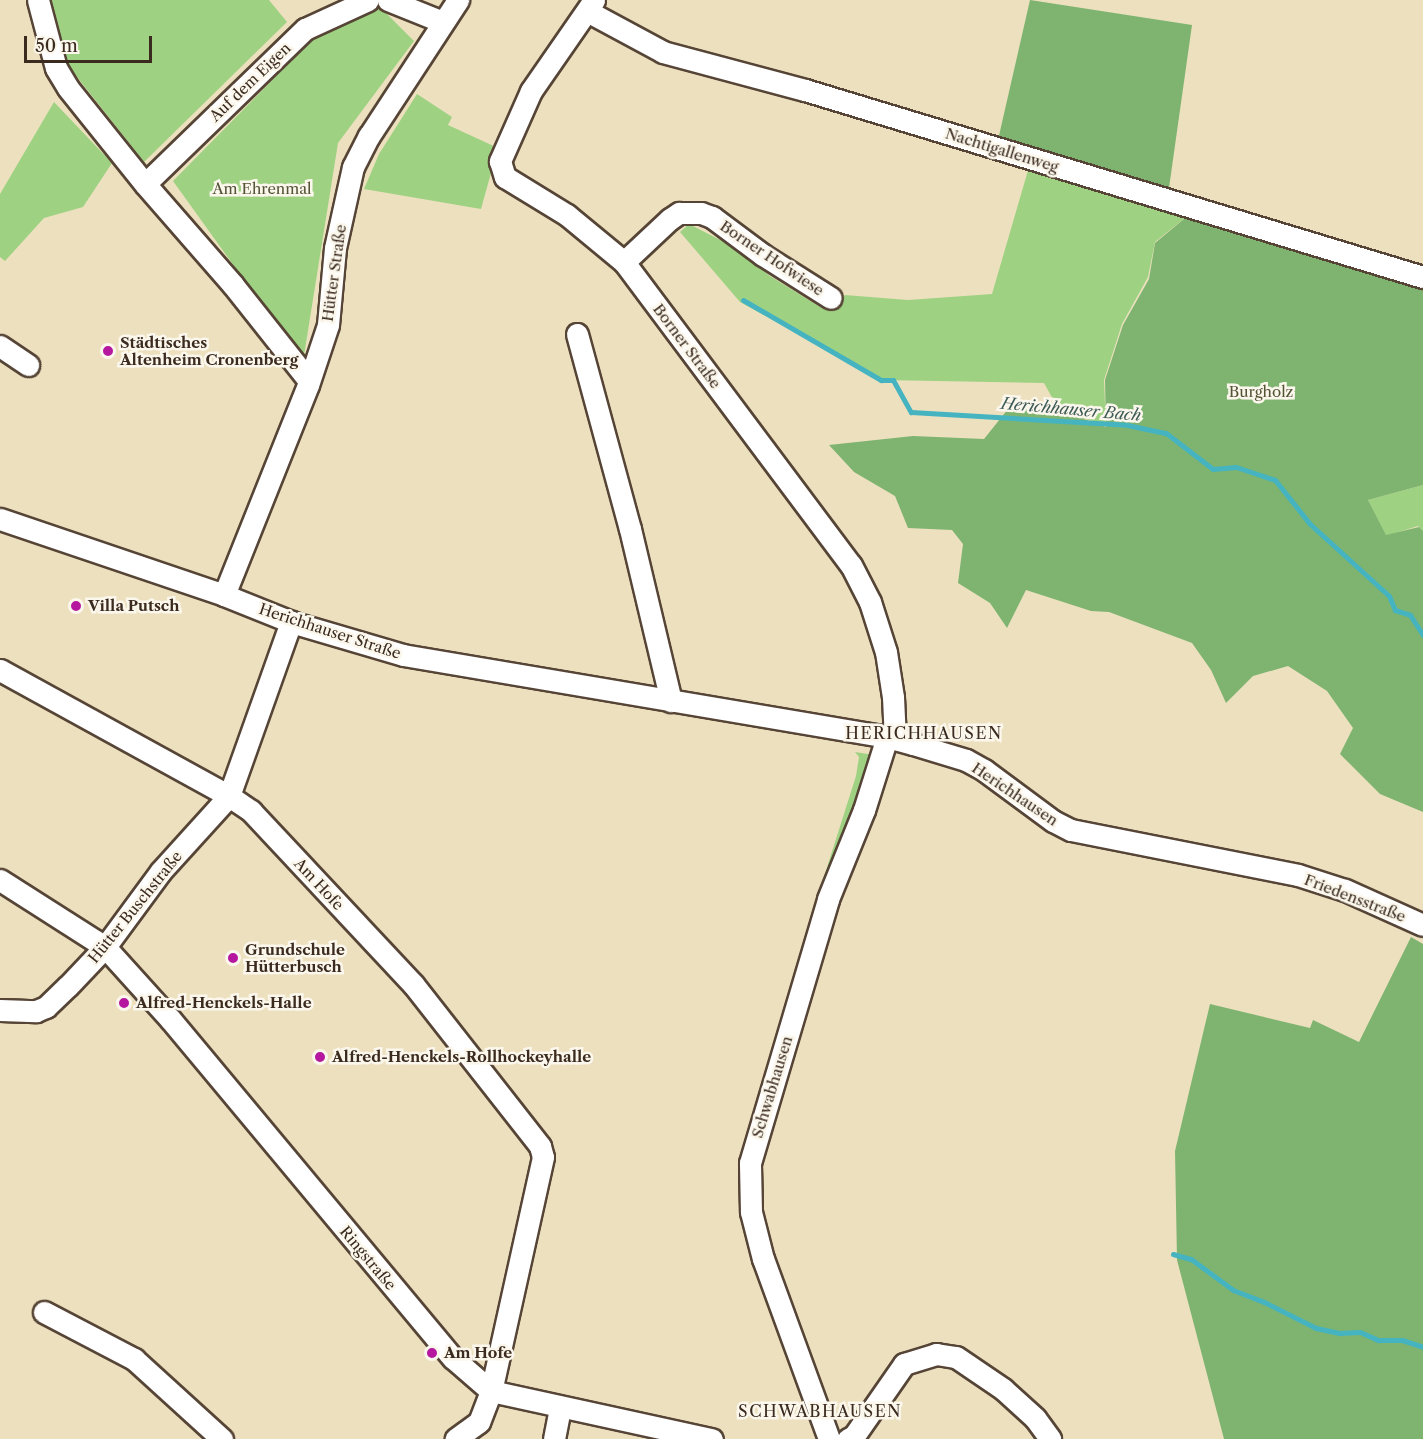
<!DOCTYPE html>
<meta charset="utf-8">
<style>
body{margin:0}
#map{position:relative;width:1423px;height:1439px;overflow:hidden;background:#ede0bf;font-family:"Libre Caslon Text",serif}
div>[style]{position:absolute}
.green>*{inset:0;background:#9ed282}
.forest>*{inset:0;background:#7eb470}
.stream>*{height:5px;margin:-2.5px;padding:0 2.5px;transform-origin:2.5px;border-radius:2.5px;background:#45b4c0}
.roads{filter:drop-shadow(2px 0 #564536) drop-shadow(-2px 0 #564536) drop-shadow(0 2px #564536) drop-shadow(0 -2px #564536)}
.minor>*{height:21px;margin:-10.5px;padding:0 10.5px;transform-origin:10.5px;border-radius:10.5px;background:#fff}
.dots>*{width:16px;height:16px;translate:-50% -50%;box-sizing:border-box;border:3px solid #fbf7ec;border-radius:50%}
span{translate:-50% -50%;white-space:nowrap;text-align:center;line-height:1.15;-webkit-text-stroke:5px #fbf7ec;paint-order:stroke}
.street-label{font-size:15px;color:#3b2a1e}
.park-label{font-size:15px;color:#545437}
.poi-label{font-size:15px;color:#3b2a1e;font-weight:700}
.left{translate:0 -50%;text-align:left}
.water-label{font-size:16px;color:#3e5a57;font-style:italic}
.neighbourhood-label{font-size:16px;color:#3b2a1e;letter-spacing:1.5px}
.scale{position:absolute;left:24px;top:36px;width:128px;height:27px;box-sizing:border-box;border:3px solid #3b2a1e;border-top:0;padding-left:8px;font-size:18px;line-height:21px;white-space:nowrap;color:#3b2a1e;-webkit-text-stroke:4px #fbf7ec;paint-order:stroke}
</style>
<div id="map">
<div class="green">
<i style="clip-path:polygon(49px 0,269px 0,287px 22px,144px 162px,66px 63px)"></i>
<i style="clip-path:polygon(381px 8px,414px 41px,338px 143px,303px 362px,173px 181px,313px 39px)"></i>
<i style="clip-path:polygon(417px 94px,452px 117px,448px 125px,498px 148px,481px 209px,364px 189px,379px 154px)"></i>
<i style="clip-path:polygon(54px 102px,112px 163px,83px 207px,44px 218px,5px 261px,0 257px,0 194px)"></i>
<i style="clip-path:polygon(1029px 167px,1190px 214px,1155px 242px,1148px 277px,1122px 324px,1104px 380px,1106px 426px,1059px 410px,1044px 383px,882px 380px,740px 302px,680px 232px,689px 224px,732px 246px,770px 276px,820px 307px,833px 311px,845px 295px,908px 300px,992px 294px)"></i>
<i style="clip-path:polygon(1423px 485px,1423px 531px,1418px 526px,1386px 536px,1368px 500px)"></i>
<i style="clip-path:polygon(855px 752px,874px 755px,816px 922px,810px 921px,856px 776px,859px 757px)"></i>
</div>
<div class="forest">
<i style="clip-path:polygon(1030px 0,1192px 25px,1168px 195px,998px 140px)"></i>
<i style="clip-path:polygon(1190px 214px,1423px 281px,1423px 485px,1368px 500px,1386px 535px,1419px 527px,1423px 531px,1423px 812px,1380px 794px,1340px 754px,1353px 728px,1327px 691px,1288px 666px,1253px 676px,1226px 703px,1211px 670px,1192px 643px,1109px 612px,1091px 611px,1026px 590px,1007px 628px,990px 603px,958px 583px,963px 544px,952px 530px,908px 528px,895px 496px,854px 472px,829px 445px,913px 436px,984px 439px,1008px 409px,1059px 410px,1106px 427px,1105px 380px,1123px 325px,1149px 279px,1155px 243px)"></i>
<i style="clip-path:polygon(1411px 937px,1423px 944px,1423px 1439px,1224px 1439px,1177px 1260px,1175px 1151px,1210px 1004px,1310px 1028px,1313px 1020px,1359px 1042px)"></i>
</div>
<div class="stream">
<i style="left:743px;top:300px;width:160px;rotate:30.1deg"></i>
<i style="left:881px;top:380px;width:12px"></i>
<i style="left:893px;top:380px;width:37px;rotate:61deg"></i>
<i style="left:911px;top:412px;width:216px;rotate:3.4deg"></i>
<i style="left:1127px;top:425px;width:40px;rotate:12deg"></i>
<i style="left:1166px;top:433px;width:59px;rotate:37.5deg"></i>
<i style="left:1213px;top:469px;width:23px;rotate:-5deg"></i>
<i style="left:1236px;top:467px;width:41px;rotate:18.4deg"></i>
<i style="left:1275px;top:480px;width:56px;rotate:51.5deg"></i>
<i style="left:1310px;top:524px;width:107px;rotate:42.3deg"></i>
<i style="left:1389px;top:596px;width:15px;rotate:67deg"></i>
<i style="left:1395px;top:610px;width:16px;rotate:18deg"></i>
<i style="left:1410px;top:615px;width:24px;rotate:57deg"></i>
<i style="left:1173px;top:1254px;width:19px;rotate:16deg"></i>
<i style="left:1191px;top:1259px;width:52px;rotate:36.4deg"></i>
<i style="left:1233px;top:1290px;width:33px;rotate:21deg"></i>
<i style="left:1264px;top:1302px;width:58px;rotate:26.6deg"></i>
<i style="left:1316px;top:1328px;width:25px;rotate:12deg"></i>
<i style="left:1340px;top:1333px;width:20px;rotate:-3deg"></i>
<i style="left:1360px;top:1332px;width:20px;rotate:24deg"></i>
<i style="left:1378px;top:1340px;width:24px"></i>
<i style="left:1402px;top:1340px;width:22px;rotate:18deg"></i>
</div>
<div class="roads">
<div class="minor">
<i style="left:38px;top:0;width:70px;rotate:75.2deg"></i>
<i style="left:56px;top:68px;width:23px;rotate:59deg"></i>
<i style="left:68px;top:88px;width:123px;rotate:51.3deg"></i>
<i style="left:145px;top:184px;width:134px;rotate:48.9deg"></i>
<i style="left:233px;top:285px;width:122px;rotate:51.6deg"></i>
<i style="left:388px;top:0;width:59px;rotate:21.8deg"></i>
<i style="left:594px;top:0;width:111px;rotate:124.7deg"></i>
<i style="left:531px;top:91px;width:77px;rotate:113.9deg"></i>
<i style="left:500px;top:161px;width:17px;rotate:73deg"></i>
<i style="left:505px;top:177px;width:73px;rotate:31.5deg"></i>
<i style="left:567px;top:215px;width:74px;rotate:39.5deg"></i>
<i style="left:624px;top:262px;width:379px;rotate:53.2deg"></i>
<i style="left:851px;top:565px;width:42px;rotate:62.8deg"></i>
<i style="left:870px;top:602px;width:52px;rotate:72.3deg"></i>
<i style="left:886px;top:652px;width:46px;rotate:81.2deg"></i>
<i style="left:893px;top:697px;width:42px;rotate:87.3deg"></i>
<i style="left:587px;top:11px;width:86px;rotate:28.3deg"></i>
<i style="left:663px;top:52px;width:147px;rotate:15deg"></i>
<i style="left:805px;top:90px;width:646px;rotate:16.84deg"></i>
<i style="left:145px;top:184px;width:223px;rotate:-44.1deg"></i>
<i style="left:305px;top:29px;width:69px;rotate:-24.7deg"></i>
<i style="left:624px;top:262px;width:63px;rotate:-43.1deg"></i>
<i style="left:670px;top:219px;width:11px;rotate:-34deg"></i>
<i style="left:679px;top:213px;width:22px"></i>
<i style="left:701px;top:213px;width:12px;rotate:20deg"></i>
<i style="left:712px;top:217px;width:64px;rotate:36.7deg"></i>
<i style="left:763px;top:255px;width:80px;rotate:32.3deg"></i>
<i style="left:577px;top:334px;width:202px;rotate:74.8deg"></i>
<i style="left:630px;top:529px;width:177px;rotate:76.6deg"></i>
<i style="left:0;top:346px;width:34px;rotate:34deg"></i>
<i style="left:0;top:519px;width:237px;rotate:18.7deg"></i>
<i style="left:224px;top:595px;width:72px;rotate:21.9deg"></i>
<i style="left:291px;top:622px;width:117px;rotate:16.4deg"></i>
<i style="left:403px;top:655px;width:491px;rotate:9.6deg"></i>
<i style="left:887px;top:737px;width:27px;rotate:15deg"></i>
<i style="left:913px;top:744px;width:55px;rotate:16.8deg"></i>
<i style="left:966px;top:760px;width:21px;rotate:29deg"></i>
<i style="left:984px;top:770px;width:86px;rotate:36.5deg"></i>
<i style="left:1053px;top:821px;width:20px;rotate:27deg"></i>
<i style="left:1071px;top:830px;width:231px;rotate:11.2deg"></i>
<i style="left:1298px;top:875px;width:49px;rotate:17.7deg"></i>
<i style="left:1345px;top:890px;width:85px;rotate:24.2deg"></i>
<i style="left:224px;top:595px;width:226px;rotate:-68.2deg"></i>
<i style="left:308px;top:385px;width:63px;rotate:-71.6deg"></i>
<i style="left:328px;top:325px;width:77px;rotate:-84.8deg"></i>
<i style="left:335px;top:248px;width:83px;rotate:-77.5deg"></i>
<i style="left:353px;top:167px;width:35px;rotate:-63deg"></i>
<i style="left:369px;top:136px;width:163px;rotate:-56.8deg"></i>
<i style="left:0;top:670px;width:261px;rotate:28.8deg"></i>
<i style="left:229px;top:796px;width:27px;rotate:34deg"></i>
<i style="left:251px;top:811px;width:237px;rotate:46.9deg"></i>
<i style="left:413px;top:984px;width:206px;rotate:51.9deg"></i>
<i style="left:540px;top:1146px;width:11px;rotate:75deg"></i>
<i style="left:543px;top:1157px;width:240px;rotate:102.5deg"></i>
<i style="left:491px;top:1391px;width:33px;rotate:111deg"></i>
<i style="left:479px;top:1422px;width:29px;rotate:144deg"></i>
<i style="left:0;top:880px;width:125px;rotate:32.5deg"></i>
<i style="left:105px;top:947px;width:98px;rotate:47.9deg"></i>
<i style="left:171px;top:1020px;width:440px;rotate:50.2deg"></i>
<i style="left:453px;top:1358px;width:50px;rotate:41deg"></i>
<i style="left:491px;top:1391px;width:226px;rotate:12.3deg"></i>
<i style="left:0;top:1010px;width:36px;rotate:2deg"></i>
<i style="left:36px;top:1011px;width:11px;rotate:-22deg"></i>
<i style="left:46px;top:1007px;width:30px;rotate:-44deg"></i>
<i style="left:68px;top:986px;width:54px;rotate:-46.5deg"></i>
<i style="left:105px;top:947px;width:94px;rotate:-53.6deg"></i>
<i style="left:161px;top:871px;width:101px;rotate:-47.8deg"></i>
<i style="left:229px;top:796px;width:185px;rotate:-70.4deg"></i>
<i style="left:44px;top:1312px;width:102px;rotate:27.6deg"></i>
<i style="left:134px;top:1359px;width:119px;rotate:42.3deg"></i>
<i style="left:554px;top:1439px;width:32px;rotate:-79deg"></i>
<i style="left:829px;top:1439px;width:192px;rotate:-110.1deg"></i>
<i style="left:763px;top:1259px;width:49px;rotate:-104.3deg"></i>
<i style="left:751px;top:1212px;width:49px;rotate:-91.2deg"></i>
<i style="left:750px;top:1163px;width:275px;rotate:-73.5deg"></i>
<i style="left:828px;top:899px;width:96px;rotate:-68deg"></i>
<i style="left:864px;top:810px;width:77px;rotate:-72.5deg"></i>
<i style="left:848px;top:1439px;width:7px;rotate:-27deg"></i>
<i style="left:854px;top:1436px;width:88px;rotate:-55.2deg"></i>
<i style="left:904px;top:1364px;width:34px;rotate:-17deg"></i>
<i style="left:936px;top:1354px;width:20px;rotate:9deg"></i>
<i style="left:956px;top:1357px;width:57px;rotate:34.2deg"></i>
<i style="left:1003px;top:1389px;width:43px;rotate:42.2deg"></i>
<i style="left:1035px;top:1418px;width:26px;rotate:54deg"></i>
</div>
</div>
<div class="dots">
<i style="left:108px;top:351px;background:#b5179e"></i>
<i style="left:76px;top:606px;background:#b5179e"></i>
<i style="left:233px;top:958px;background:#b5179e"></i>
<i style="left:124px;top:1003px;background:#b5179e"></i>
<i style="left:320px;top:1057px;background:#b5179e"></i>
<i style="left:432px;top:1353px;background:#b5179e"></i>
</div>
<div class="street-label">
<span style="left:250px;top:82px;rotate:-44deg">Auf dem Eigen</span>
<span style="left:1002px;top:150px;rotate:17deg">Nachtigallenweg</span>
<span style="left:772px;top:258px;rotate:34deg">Borner Hofwiese</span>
<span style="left:334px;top:273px;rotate:-82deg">Hütter Straße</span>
<span style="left:687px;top:346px;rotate:53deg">Borner Straße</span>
<span style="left:330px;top:631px;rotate:18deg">Herichhauser Straße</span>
<span style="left:1015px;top:794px;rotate:34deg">Herichhausen</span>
<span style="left:319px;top:884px;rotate:47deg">Am Hofe</span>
<span style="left:1355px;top:898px;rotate:21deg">Friedensstraße</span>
<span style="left:135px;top:907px;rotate:-51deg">Hütter Buschstraße</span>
<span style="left:772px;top:1087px;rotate:-73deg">Schwabhausen</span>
<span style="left:368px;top:1258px;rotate:50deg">Ringstraße</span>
</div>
<div class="park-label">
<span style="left:262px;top:189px">Am Ehrenmal</span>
<span style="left:1261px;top:392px">Burgholz</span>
</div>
<div class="poi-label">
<span class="left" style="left:120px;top:351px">Städtisches<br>Altenheim Cronenberg</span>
<span class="left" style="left:88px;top:606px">Villa Putsch</span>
<span class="left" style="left:245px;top:958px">Grundschule<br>Hütterbusch</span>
<span class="left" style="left:136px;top:1003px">Alfred-Henckels-Halle</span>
<span class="left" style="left:332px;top:1057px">Alfred-Henckels-Rollhockeyhalle</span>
<span class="left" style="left:444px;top:1353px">Am Hofe</span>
</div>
<div class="water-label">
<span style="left:1071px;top:409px;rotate:5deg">Herichhauser Bach</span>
</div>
<div class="neighbourhood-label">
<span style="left:924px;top:733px">HERICHHAUSEN</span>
<span style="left:820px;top:1411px">SCHWABHAUSEN</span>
</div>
<div class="scale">50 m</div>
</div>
